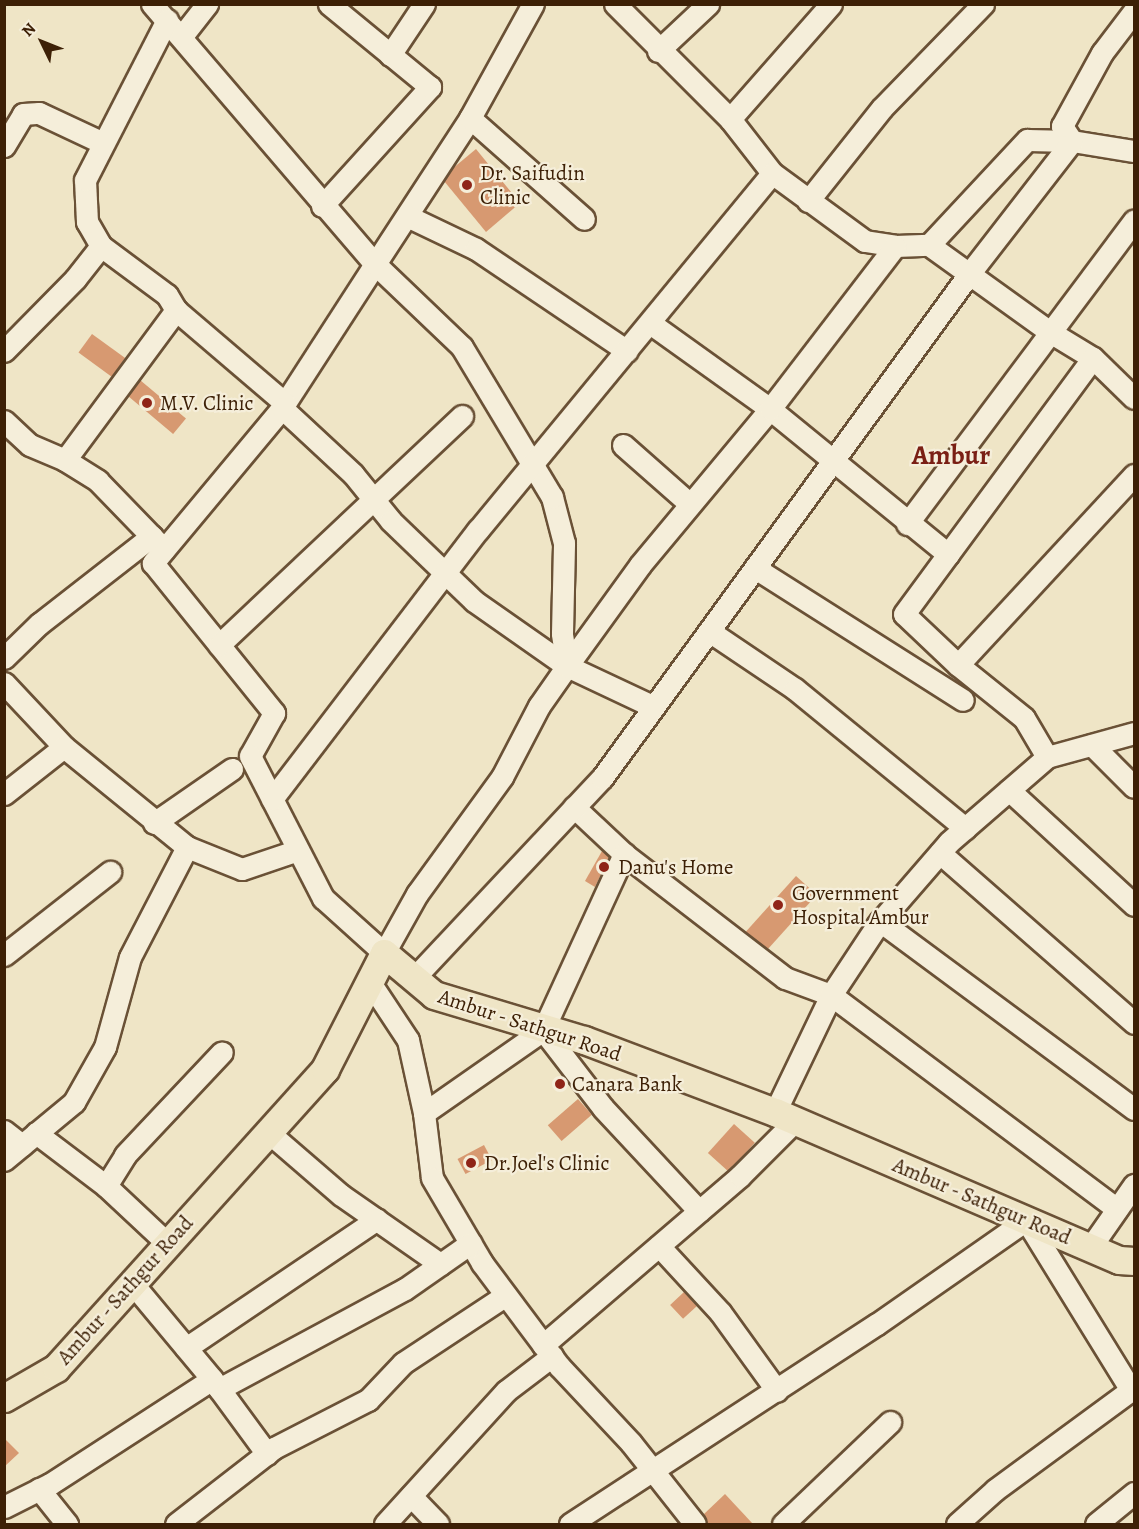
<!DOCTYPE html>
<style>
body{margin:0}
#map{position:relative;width:1139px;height:1529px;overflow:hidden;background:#efe5c6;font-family:Alegreya,serif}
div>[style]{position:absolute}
.building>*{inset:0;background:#d79971;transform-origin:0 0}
.roads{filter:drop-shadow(2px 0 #6a5136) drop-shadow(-2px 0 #6a5136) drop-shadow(0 2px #6a5136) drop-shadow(0 -2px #6a5136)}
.minor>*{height:21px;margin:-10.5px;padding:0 10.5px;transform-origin:10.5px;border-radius:10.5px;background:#f5eeda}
.major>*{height:27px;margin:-13.5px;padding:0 13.5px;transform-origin:13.5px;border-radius:13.5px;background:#efe5c6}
.dots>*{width:16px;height:16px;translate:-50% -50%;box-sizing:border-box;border:3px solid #f5eeda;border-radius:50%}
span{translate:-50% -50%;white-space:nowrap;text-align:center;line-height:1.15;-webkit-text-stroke:4.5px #f5eeda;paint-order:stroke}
.poi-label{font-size:21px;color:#3d2006}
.left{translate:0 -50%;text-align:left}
.street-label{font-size:21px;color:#3d2006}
.district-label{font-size:27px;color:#7a1f14;font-weight:700}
.frame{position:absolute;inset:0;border:6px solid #3d2006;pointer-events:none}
.north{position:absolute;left:12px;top:12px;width:60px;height:60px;-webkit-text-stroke:4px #f5eeda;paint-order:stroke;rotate:313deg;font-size:16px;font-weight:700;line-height:24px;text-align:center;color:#3d2006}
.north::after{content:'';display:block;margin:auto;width:21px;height:27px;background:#3d2006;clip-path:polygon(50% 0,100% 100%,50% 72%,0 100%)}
</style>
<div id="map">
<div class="building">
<i style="clip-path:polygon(476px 149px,520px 203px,486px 232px,444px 181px,452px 169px)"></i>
<i style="left:92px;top:334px;width:41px;height:23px;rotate:36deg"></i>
<i style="left:140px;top:380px;width:60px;height:20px;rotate:40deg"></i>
<i style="clip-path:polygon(602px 851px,609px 857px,595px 887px,585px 881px)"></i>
<i style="left:796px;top:876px;width:28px;height:76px;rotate:42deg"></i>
<i style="left:578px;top:1099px;width:21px;height:40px;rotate:49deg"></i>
<i style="left:734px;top:1124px;width:28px;height:39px;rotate:42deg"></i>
<i style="left:484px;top:1145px;width:17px;height:30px;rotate:62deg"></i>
<i style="left:684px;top:1292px;width:19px;height:19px;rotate:47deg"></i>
<i style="clip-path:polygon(4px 1438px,19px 1453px,4px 1467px)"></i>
<i style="clip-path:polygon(725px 1494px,753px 1524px,707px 1524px,704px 1514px)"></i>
</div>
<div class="roads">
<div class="minor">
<i style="left:152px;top:4px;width:343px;rotate:49.4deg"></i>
<i style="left:375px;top:264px;width:171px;rotate:122.9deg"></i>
<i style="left:282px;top:408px;width:202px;rotate:129.8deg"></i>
<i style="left:153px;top:563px;width:193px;rotate:51.1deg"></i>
<i style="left:274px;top:713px;width:49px;rotate:119.2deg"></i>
<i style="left:250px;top:756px;width:160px;rotate:62.8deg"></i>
<i style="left:323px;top:898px;width:82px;rotate:42deg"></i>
<i style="left:384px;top:953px;width:68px;rotate:-60.8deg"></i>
<i style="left:417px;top:894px;width:145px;rotate:-54deg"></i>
<i style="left:502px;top:777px;width:80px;rotate:-62.5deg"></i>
<i style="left:539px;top:706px;width:49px;rotate:-55deg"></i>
<i style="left:567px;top:666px;width:33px;rotate:-99deg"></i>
<i style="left:562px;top:633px;width:90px;rotate:-88.7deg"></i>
<i style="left:564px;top:543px;width:48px;rotate:-104.6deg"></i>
<i style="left:552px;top:497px;width:175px;rotate:-121deg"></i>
<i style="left:462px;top:347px;width:120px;rotate:-136.3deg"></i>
<i style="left:375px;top:264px;width:174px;rotate:-56.9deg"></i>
<i style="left:470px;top:118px;width:130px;rotate:-61.1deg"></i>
<i style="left:615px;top:4px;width:163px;rotate:45deg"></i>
<i style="left:730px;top:119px;width:68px;rotate:52.1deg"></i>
<i style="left:772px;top:173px;width:115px;rotate:36.2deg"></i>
<i style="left:865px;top:241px;width:30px;rotate:9deg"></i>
<i style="left:895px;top:246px;width:34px;rotate:-2deg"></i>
<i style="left:929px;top:245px;width:144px;rotate:-47deg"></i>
<i style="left:1027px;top:140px;width:45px;rotate:1.3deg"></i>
<i style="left:1072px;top:141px;width:63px;rotate:9.2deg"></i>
<i style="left:182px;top:36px;width:41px;rotate:-52deg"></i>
<i style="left:658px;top:51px;width:69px;rotate:-43.2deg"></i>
<i style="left:390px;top:55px;width:61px;rotate:-56.3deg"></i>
<i style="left:470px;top:118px;width:152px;rotate:41.5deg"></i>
<i style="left:730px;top:119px;width:153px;rotate:-48.7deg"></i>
<i style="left:4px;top:146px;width:37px;rotate:-59deg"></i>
<i style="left:23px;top:114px;width:16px;rotate:-4deg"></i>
<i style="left:39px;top:113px;width:71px;rotate:25.1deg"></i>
<i style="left:808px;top:201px;width:119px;rotate:-51.5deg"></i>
<i style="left:882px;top:108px;width:145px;rotate:-45.8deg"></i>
<i style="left:322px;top:206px;width:161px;rotate:-47.8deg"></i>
<i style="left:430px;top:87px;width:131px;rotate:-140.6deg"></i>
<i style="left:407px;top:216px;width:76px;rotate:25.6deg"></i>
<i style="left:476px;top:249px;width:182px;rotate:34deg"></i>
<i style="left:929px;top:245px;width:149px;rotate:35.7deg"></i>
<i style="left:1050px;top:332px;width:50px;rotate:31.2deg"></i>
<i style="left:1093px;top:358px;width:57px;rotate:44.3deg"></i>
<i style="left:101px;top:246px;width:82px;rotate:36.6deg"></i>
<i style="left:167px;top:295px;width:17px;rotate:59deg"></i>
<i style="left:176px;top:310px;width:143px;rotate:40.5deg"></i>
<i style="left:650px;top:323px;width:148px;rotate:35.6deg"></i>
<i style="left:770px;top:409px;width:230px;rotate:39.2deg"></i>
<i style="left:4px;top:351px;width:101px;rotate:-45.4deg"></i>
<i style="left:75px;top:279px;width:42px;rotate:-51.8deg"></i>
<i style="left:101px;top:246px;width:28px;rotate:-120deg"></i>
<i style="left:87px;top:222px;width:42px;rotate:-92.7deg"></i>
<i style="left:85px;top:180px;width:180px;rotate:-62.9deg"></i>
<i style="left:282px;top:408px;width:97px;rotate:42.9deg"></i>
<i style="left:353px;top:474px;width:60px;rotate:51deg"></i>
<i style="left:391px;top:521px;width:115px;rotate:43.9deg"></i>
<i style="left:474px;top:601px;width:113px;rotate:35deg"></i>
<i style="left:567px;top:666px;width:96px;rotate:25.2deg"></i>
<i style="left:4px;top:421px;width:35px;rotate:43deg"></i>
<i style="left:30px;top:445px;width:38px;rotate:23deg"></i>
<i style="left:65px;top:460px;width:39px;rotate:32deg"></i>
<i style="left:98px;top:481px;width:95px;rotate:45.9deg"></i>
<i style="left:623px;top:445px;width:89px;rotate:41.4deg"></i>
<i style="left:65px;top:460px;width:187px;rotate:-53.5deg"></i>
<i style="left:907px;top:524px;width:379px;rotate:-53.2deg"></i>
<i style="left:755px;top:568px;width:246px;rotate:32.4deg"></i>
<i style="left:709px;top:631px;width:104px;rotate:34deg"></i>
<i style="left:795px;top:689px;width:220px;rotate:39.3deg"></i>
<i style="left:219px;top:645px;width:334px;rotate:-43.3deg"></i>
<i style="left:4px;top:658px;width:49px;rotate:-44.2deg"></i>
<i style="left:39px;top:624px;width:143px;rotate:-37.9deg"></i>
<i style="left:958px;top:665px;width:259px;rotate:-47.2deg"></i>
<i style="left:567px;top:666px;width:125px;rotate:-54.1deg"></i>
<i style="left:640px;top:565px;width:203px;rotate:-50.2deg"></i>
<i style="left:770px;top:409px;width:205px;rotate:-52.5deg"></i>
<i style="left:4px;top:683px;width:88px;rotate:46.8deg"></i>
<i style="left:64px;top:747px;width:159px;rotate:39.1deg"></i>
<i style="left:187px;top:847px;width:59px;rotate:21.8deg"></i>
<i style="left:242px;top:869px;width:59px;rotate:-18.7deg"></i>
<i style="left:1092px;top:745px;width:59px;rotate:45deg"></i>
<i style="left:1047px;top:757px;width:45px;rotate:-120.5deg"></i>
<i style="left:1024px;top:718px;width:85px;rotate:-141.2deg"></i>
<i style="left:958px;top:665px;width:74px;rotate:-136.6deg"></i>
<i style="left:904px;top:614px;width:318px;rotate:-53.6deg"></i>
<i style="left:1009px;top:790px;width:170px;rotate:42.6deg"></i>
<i style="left:4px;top:794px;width:76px;rotate:-38.1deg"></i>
<i style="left:272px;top:799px;width:339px;rotate:-52.6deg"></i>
<i style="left:478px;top:530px;width:462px;rotate:-50.5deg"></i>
<i style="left:574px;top:807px;width:69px;rotate:43.2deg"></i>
<i style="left:624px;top:854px;width:203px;rotate:37.6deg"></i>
<i style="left:785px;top:978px;width:49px;rotate:20.3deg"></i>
<i style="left:831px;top:995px;width:357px;rotate:36.8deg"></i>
<i style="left:154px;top:823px;width:95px;rotate:-34.7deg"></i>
<i style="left:940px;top:853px;width:258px;rotate:41.2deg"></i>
<i style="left:880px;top:921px;width:316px;rotate:36.5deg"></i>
<i style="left:4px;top:955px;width:135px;rotate:-38.1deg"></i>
<i style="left:414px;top:978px;width:274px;rotate:-46.8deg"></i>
<i style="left:602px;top:778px;width:623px;rotate:-53.94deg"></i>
<i style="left:969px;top:274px;width:168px;rotate:-52.2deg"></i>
<i style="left:1072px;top:141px;width:18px;rotate:-124deg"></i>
<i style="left:1062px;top:126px;width:83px;rotate:-61.3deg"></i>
<i style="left:1102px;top:53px;width:53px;rotate:-52.7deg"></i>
<i style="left:371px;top:984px;width:67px;rotate:56.5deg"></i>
<i style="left:408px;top:1040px;width:75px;rotate:77.6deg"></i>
<i style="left:424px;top:1113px;width:65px;rotate:83deg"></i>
<i style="left:432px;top:1178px;width:99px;rotate:59.5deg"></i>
<i style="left:482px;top:1263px;width:129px;rotate:53.2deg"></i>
<i style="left:559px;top:1366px;width:105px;rotate:46.9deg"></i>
<i style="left:631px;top:1443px;width:103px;rotate:51.7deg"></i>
<i style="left:543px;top:1030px;width:98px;rotate:52.4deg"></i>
<i style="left:603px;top:1108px;width:141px;rotate:47deg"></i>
<i style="left:775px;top:1112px;width:130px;rotate:-64.4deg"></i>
<i style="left:831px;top:995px;width:85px;rotate:-56.5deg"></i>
<i style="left:878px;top:924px;width:108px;rotate:-49.1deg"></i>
<i style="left:949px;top:842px;width:130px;rotate:-40.9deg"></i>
<i style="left:1047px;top:757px;width:90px;rotate:-15.4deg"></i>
<i style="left:424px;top:1113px;width:145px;rotate:-34.9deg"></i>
<i style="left:543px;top:1030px;width:194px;rotate:-65.3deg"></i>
<i style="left:4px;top:1131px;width:23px;rotate:38deg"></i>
<i style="left:268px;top:1132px;width:96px;rotate:40.8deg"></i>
<i style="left:341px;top:1195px;width:121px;rotate:34.9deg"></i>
<i style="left:36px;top:1133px;width:88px;rotate:37.1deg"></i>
<i style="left:106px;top:1186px;width:85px;rotate:43.1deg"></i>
<i style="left:4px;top:1160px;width:91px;rotate:-39.6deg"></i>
<i style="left:74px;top:1102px;width:63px;rotate:-60.6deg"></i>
<i style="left:105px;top:1047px;width:93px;rotate:-74.5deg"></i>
<i style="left:130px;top:957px;width:124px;rotate:-62.6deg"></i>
<i style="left:106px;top:1186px;width:36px;rotate:-58deg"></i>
<i style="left:125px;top:1155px;width:141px;rotate:-46.7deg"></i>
<i style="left:659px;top:1246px;width:90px;rotate:47.3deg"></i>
<i style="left:720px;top:1312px;width:97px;rotate:54.2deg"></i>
<i style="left:1090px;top:1248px;width:77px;rotate:-55.1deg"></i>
<i style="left:543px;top:1345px;width:260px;rotate:-40.6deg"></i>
<i style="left:740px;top:1176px;width:78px;rotate:-45deg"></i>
<i style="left:186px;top:1348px;width:230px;rotate:-34deg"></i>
<i style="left:212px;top:1379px;width:93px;rotate:53.7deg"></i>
<i style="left:219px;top:1389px;width:211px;rotate:-28.3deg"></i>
<i style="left:405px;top:1289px;width:80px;rotate:-34.9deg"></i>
<i style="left:39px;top:1489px;width:45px;rotate:51.3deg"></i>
<i style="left:411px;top:1496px;width:39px;rotate:46deg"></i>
<i style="left:4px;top:1507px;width:51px;rotate:-26.6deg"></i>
<i style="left:50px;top:1484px;width:193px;rotate:-32.9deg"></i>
<i style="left:212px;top:1379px;width:125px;rotate:-129.8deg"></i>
<i style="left:176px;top:1524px;width:124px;rotate:-37.8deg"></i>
<i style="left:274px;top:1448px;width:106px;rotate:-27.1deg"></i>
<i style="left:368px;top:1400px;width:51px;rotate:-46.6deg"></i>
<i style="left:403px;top:1363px;width:123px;rotate:-33.4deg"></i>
<i style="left:385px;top:1524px;width:180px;rotate:-47.7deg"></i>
<i style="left:506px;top:1391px;width:58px;rotate:-37.3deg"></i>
<i style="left:570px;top:1524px;width:366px;rotate:-33.1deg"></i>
<i style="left:877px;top:1324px;width:182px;rotate:-34.9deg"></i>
<i style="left:1026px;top:1220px;width:200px;rotate:58.3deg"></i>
<i style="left:1131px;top:1390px;width:169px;rotate:143.7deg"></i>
<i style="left:995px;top:1490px;width:51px;rotate:138.2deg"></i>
<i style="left:783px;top:1524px;width:148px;rotate:-43.6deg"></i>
<i style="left:1096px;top:1524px;width:49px;rotate:-39.2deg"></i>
</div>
<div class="major">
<i style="left:4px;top:1398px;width:60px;rotate:-30deg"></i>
<i style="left:56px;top:1368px;width:402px;rotate:-48deg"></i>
<i style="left:325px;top:1069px;width:130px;rotate:-63deg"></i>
<i style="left:384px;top:953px;width:65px;rotate:40deg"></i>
<i style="left:434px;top:995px;width:157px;rotate:16.7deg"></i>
<i style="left:584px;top:1040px;width:204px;rotate:20.7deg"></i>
<i style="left:775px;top:1112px;width:374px;rotate:23.3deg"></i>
<i style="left:1119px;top:1260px;width:15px;rotate:4deg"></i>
</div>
</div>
<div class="dots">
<i style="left:467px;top:185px;background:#8f2418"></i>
<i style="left:147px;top:403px;background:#8f2418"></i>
<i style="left:604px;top:867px;background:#8f2418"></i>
<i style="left:778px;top:905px;background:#8f2418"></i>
<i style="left:560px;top:1084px;background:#8f2418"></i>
<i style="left:471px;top:1163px;background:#8f2418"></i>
</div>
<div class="poi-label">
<span class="left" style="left:480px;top:185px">Dr. Saifudin<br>Clinic</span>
<span class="left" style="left:160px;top:403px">M.V. Clinic</span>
<span class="left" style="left:618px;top:867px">Danu's Home</span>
<span class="left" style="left:792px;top:905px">Government<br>Hospital Ambur</span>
<span class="left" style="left:572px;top:1084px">Canara Bank</span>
<span class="left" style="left:484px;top:1163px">Dr.Joel's Clinic</span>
</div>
<div class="street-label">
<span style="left:530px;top:1025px;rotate:18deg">Ambur - Sathgur Road</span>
<span style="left:982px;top:1201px;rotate:23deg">Ambur - Sathgur Road</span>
<span style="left:125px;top:1290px;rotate:-48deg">Ambur - Sathgur Road</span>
</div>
<div class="district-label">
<span style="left:951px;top:456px">Ambur</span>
</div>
<div class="frame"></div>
<div class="north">N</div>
</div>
